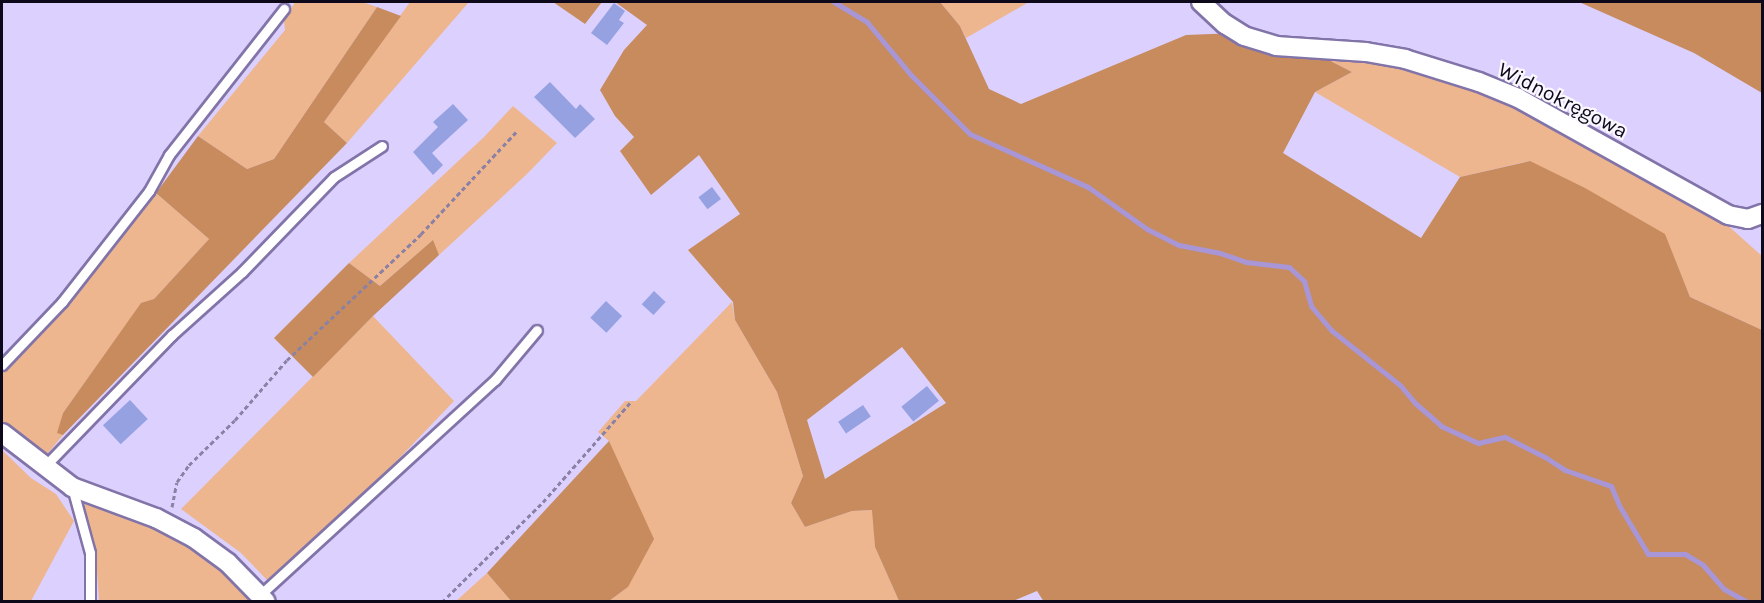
<!DOCTYPE html>
<meta charset="utf-8">
<style>
body{margin:0}
#map{position:relative;width:1764px;height:603px;overflow:hidden;background:#dcd1fe;font-family:Karla,sans-serif}
div>[style]{position:absolute}
.green>*{inset:0;background:#edb68f}
.forest>*{inset:0;background:#c78b5e}
.stream>*{height:5px;margin:-2.5px;padding:0 2.5px;transform-origin:2.5px;border-radius:2.5px;background:#a896d7}
.building>*{inset:0;background:#96a1e2;transform-origin:0 0}
.path>*{height:3px;margin-top:-1.5px;transform-origin:0;background:repeating-linear-gradient(90deg,#8a81a4 0 4.5px,transparent 0 7.5px)}
.roads{filter:drop-shadow(2px 0 #8274a8) drop-shadow(-2px 0 #8274a8) drop-shadow(0 2px #8274a8) drop-shadow(0 -2px #8274a8)}
.service>*{height:9px;margin:-4.5px;padding:0 4.5px;transform-origin:4.5px;border-radius:4.5px;background:#fff}
.minor>*{height:18px;margin:-9px;padding:0 9px;transform-origin:9px;border-radius:9px;background:#fff}
span{translate:-50% -50%;white-space:nowrap;text-align:center;line-height:1.15;-webkit-text-stroke:4.5px #faf8fe;paint-order:stroke}
.street-label{font-size:21px;color:#0e081b}
.frame{position:absolute;inset:0;border:3px solid #0e081b;pointer-events:none}
</style>
<div id="map">
<div class="green">
<i style="clip-path:polygon(295px 2px,362px 2px,377px 7px,274px 159px,247px 169px,198px 136px,285px 30px,284px 21px)"></i>
<i style="clip-path:polygon(410px 2px,469px 2px,347px 143px,324px 122px)"></i>
<i style="clip-path:polygon(940px 2px,1029px 2px,966px 38px,960px 26px)"></i>
<i style="clip-path:polygon(1315px 53px,1390px 61px,1506px 98px,1706px 206px,1762px 256px,1762px 330px,1690px 297px,1664px 234px,1529px 161px,1460px 177px,1315px 92px,1352px 72px)"></i>
<i style="clip-path:polygon(513px 106px,557px 143px,526px 175px,439px 255px,432px 241px,380px 286px,349px 263px,484px 137px)"></i>
<i style="clip-path:polygon(156px 193px,209px 239px,154px 299px,141px 304px,63px 413px,58px 432px,63px 435px,43px 459px,2px 421px,2px 372px,65px 304px)"></i>
<i style="clip-path:polygon(732px 302px,735px 320px,777px 392px,803px 476px,791px 503px,805px 527px,852px 511px,873px 510px,875px 547px,899px 601px,609px 601px,628px 587px,609px 441px,598px 432px,625px 401px,636px 401px)"></i>
<i style="clip-path:polygon(373px 316px,454px 401px,390px 468px,267px 580px,241px 553px,181px 509px)"></i>
<i style="clip-path:polygon(2px 450px,31px 478px,56px 494px,74px 521px,31px 601px,2px 601px)"></i>
<i style="clip-path:polygon(85px 501px,147px 522px,183px 539px,231px 575px,256px 601px,99px 601px,96px 556px,84px 509px)"></i>
<i style="clip-path:polygon(487px 573px,511px 601px,455px 602px)"></i>
</div>
<div class="forest">
<i style="clip-path:polygon(553px 2px,602px 2px,585px 24px)"></i>
<i style="clip-path:polygon(evenodd,615px 2px,940px 2px,960px 26px,989px 89px,1021px 104px,1186px 35px,1237px 33px,1315px 53px,1352px 72px,1315px 92px,1283px 153px,1421px 238px,1460px 177px,1530px 161px,1585px 188px,1665px 234px,1690px 297px,1762px 330px,1762px 601px,1044px 602px,1037px 591px,1013px 601px,899px 601px,875px 547px,872px 510px,852px 511px,805px 527px,791px 503px,803px 476px,777px 392px,735px 320px,733px 302px,688px 250px,740px 214px,699px 155px,651px 195px,620px 151px,634px 137px,615px 116px,600px 90px,624px 50px,647px 25px,615px 2px,902px 347px,946px 403px,825px 479px,807px 420px,902px 347px)"></i>
<i style="clip-path:polygon(1579px 2px,1762px 2px,1762px 93px,1694px 53px)"></i>
<i style="clip-path:polygon(377px 7px,401px 16px,324px 122px,347px 143px,63px 435px,57px 433px,63px 413px,141px 303px,154px 299px,209px 239px,156px 193px,198px 136px,247px 169px,274px 159px)"></i>
<i style="clip-path:polygon(433px 240px,439px 255px,373px 316px,313px 377px,274px 338px,349px 263px,380px 286px)"></i>
<i style="clip-path:polygon(609px 441px,654px 539px,628px 587px,609px 601px,511px 601px,487px 573px)"></i>
</div>
<div class="stream">
<i style="left:834px;top:2px;width:39px;rotate:31deg"></i>
<i style="left:867px;top:22px;width:69px;rotate:50.3deg"></i>
<i style="left:911px;top:75px;width:83px;rotate:45deg"></i>
<i style="left:970px;top:134px;width:129px;rotate:24.2deg"></i>
<i style="left:1088px;top:187px;width:72px;rotate:35.4deg"></i>
<i style="left:1147px;top:229px;width:36px;rotate:27deg"></i>
<i style="left:1179px;top:245px;width:42px;rotate:11deg"></i>
<i style="left:1220px;top:253px;width:28px;rotate:19deg"></i>
<i style="left:1246px;top:262px;width:43px;rotate:6.6deg"></i>
<i style="left:1289px;top:267px;width:21px;rotate:43deg"></i>
<i style="left:1304px;top:281px;width:26px;rotate:74deg"></i>
<i style="left:1311px;top:306px;width:31px;rotate:50deg"></i>
<i style="left:1331px;top:330px;width:88px;rotate:38.6deg"></i>
<i style="left:1400px;top:385px;width:23px;rotate:50deg"></i>
<i style="left:1415px;top:403px;width:35px;rotate:41deg"></i>
<i style="left:1441px;top:426px;width:41px;rotate:24.7deg"></i>
<i style="left:1478px;top:443px;width:28px;rotate:-13deg"></i>
<i style="left:1505px;top:437px;width:45px;rotate:26.6deg"></i>
<i style="left:1545px;top:457px;width:24px;rotate:33deg"></i>
<i style="left:1565px;top:470px;width:49px;rotate:19.2deg"></i>
<i style="left:1611px;top:486px;width:23px;rotate:67deg"></i>
<i style="left:1620px;top:507px;width:55px;rotate:59.2deg"></i>
<i style="left:1648px;top:554px;width:37px"></i>
<i style="left:1685px;top:554px;width:21px;rotate:31deg"></i>
<i style="left:1703px;top:565px;width:32px;rotate:49deg"></i>
<i style="left:1724px;top:589px;width:26px;rotate:29deg"></i>
</div>
<div class="building">
<i style="clip-path:polygon(614px 3px,625px 11px,619px 20px,624px 23px,607px 45px,591px 33px)"></i>
<i style="clip-path:polygon(550px 82px,576px 109px,580px 104px,595px 119px,575px 138px,534px 97px)"></i>
<i style="clip-path:polygon(453px 104px,468px 120px,432px 153px,443px 165px,433px 175px,413px 152px,438px 127px,433px 122px)"></i>
<i style="left:712px;top:187px;width:15px;height:17px;rotate:53deg"></i>
<i style="left:654px;top:291px;width:16px;height:18px;rotate:43deg"></i>
<i style="left:606px;top:301px;width:22px;height:23px;rotate:43deg"></i>
<i style="left:927px;top:386px;width:19px;height:33px;rotate:51deg"></i>
<i style="left:130px;top:400px;width:26px;height:37px;rotate:47deg"></i>
<i style="left:863px;top:405px;width:14px;height:30px;rotate:56deg"></i>
</div>
<div class="path">
<i style="left:172px;top:507px;width:25px;rotate:-79deg"></i>
<i style="left:177px;top:482px;width:21px;rotate:-55deg"></i>
<i style="left:189px;top:465px;width:64px;rotate:-44.4deg"></i>
<i style="left:235px;top:420px;width:79px;rotate:-49.1deg"></i>
<i style="left:287px;top:360px;width:184px;rotate:-43.2deg"></i>
<i style="left:421px;top:234px;width:142px;rotate:-47deg"></i>
<i style="left:442px;top:602px;width:142px;rotate:-44.7deg"></i>
<i style="left:543px;top:502px;width:133px;rotate:-48.7deg"></i>
</div>
<div class="roads">
<div class="service">
<i style="left:2px;top:365px;width:87px;rotate:-46.4deg"></i>
<i style="left:62px;top:302px;width:141px;rotate:-51.9deg"></i>
<i style="left:149px;top:191px;width:41px;rotate:-60.9deg"></i>
<i style="left:169px;top:155px;width:186px;rotate:-51.8deg"></i>
<i style="left:44px;top:467px;width:184px;rotate:-45.9deg"></i>
<i style="left:172px;top:335px;width:94px;rotate:-42deg"></i>
<i style="left:242px;top:272px;width:132px;rotate:-45.9deg"></i>
<i style="left:334px;top:177px;width:57px;rotate:-32.9deg"></i>
<i style="left:72px;top:487px;width:68px;rotate:74.7deg"></i>
<i style="left:90px;top:553px;width:49px;rotate:90deg"></i>
<i style="left:260px;top:595px;width:319px;rotate:-42.5deg"></i>
<i style="left:495px;top:380px;width:65px;rotate:-50deg"></i>
</div>
<div class="minor">
<i style="left:1201px;top:2px;width:33px;rotate:43deg"></i>
<i style="left:1225px;top:24px;width:22px;rotate:32deg"></i>
<i style="left:1244px;top:36px;width:34px;rotate:17deg"></i>
<i style="left:1276px;top:46px;width:90px;rotate:3.8deg"></i>
<i style="left:1366px;top:52px;width:40px;rotate:10deg"></i>
<i style="left:1405px;top:59px;width:77px;rotate:17.3deg"></i>
<i style="left:1479px;top:82px;width:42px;rotate:22.3deg"></i>
<i style="left:1518px;top:98px;width:240px;rotate:29.1deg"></i>
<i style="left:1728px;top:215px;width:20px;rotate:11deg"></i>
<i style="left:1748px;top:219px;width:15px;rotate:-20deg"></i>
<i style="left:2px;top:433px;width:88px;rotate:37.6deg"></i>
<i style="left:72px;top:487px;width:90px;rotate:20.3deg"></i>
<i style="left:156px;top:518px;width:43px;rotate:27.8deg"></i>
<i style="left:194px;top:538px;width:42px;rotate:36.3deg"></i>
<i style="left:228px;top:563px;width:54px;rotate:45.7deg"></i>
</div>
</div>
<div class="street-label">
<span style="left:1563px;top:100px;rotate:27deg">Widnokręgowa</span>
</div>
<div class="frame"></div>
</div>
